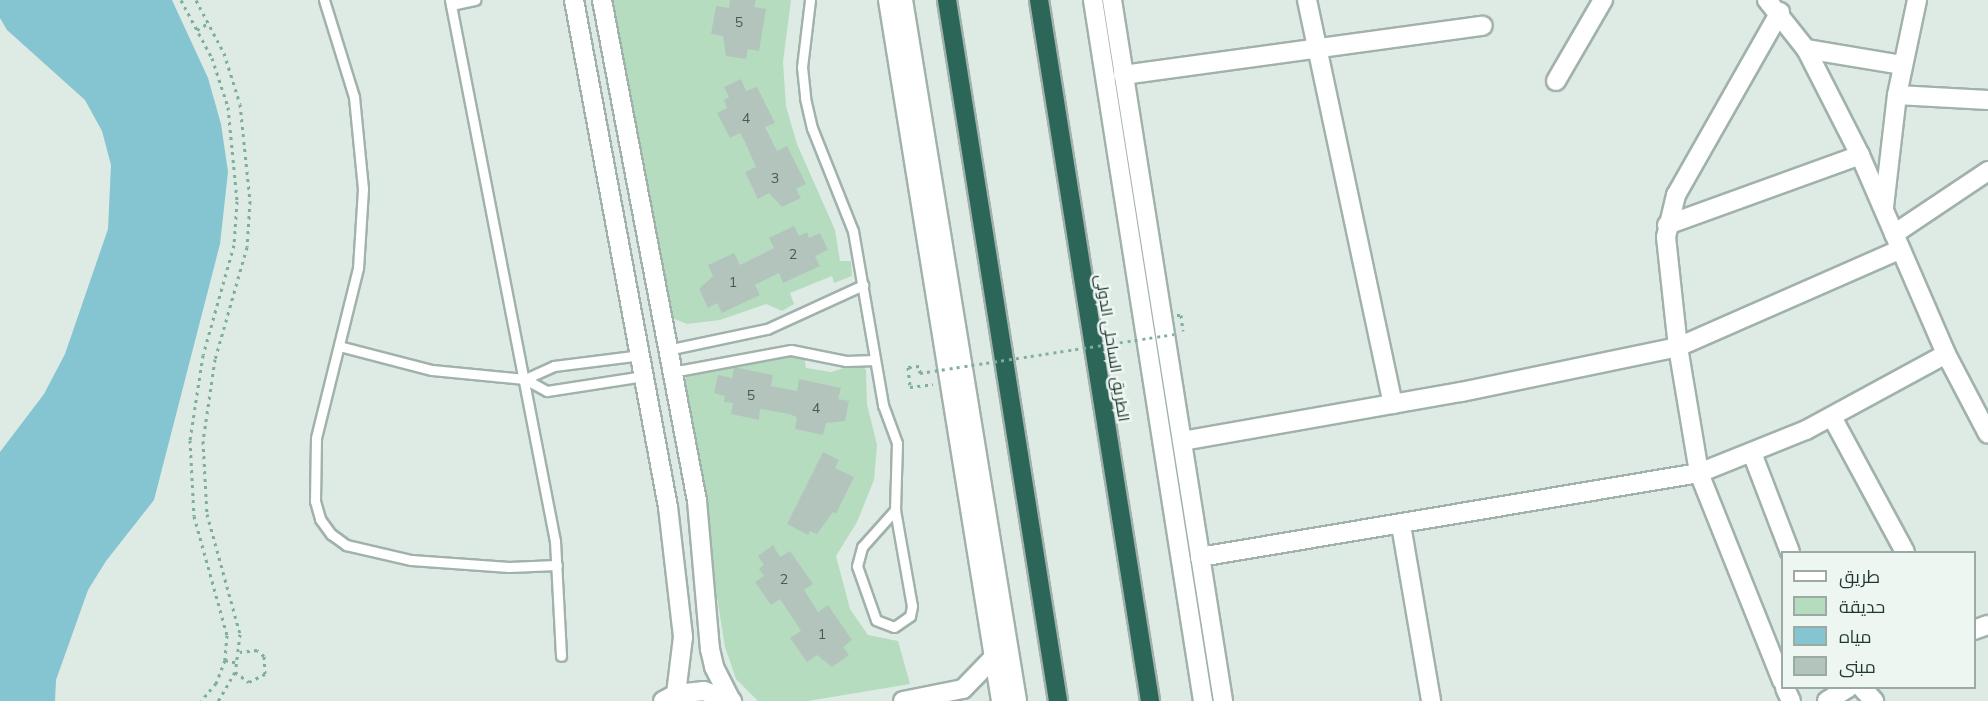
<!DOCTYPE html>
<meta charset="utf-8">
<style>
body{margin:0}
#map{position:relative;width:1988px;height:701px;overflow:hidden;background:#deeae4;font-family:Mulish,Cairo,sans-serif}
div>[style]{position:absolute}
.green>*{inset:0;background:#b6dcc0}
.water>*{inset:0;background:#84c5d1}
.building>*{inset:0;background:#b3c4bd}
.path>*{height:3px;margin-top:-1.5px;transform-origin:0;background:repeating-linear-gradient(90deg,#7dae9e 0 3px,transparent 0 7.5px)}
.roads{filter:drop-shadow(2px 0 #a1b1ab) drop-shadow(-2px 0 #a1b1ab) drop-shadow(0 2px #a1b1ab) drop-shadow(0 -2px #a1b1ab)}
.lane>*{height:9px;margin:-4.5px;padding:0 4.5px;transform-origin:4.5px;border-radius:4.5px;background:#fff}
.street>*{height:18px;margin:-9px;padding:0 9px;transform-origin:9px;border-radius:9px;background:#fff}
.secondary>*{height:18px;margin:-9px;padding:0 9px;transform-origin:9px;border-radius:9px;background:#fff}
.highway>*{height:18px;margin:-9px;padding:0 9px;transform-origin:9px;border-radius:9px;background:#2b6659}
.path-bridge>*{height:3px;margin-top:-1.5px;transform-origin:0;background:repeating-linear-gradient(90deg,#7dae9e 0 3px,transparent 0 7.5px)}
span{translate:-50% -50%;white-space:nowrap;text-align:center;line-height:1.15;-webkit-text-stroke:5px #eef6f2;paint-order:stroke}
.number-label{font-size:14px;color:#445c55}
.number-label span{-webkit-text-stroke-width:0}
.street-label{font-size:16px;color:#1f3932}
.legend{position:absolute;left:1781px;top:551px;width:195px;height:138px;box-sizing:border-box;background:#eef6f2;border:2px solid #9baaa5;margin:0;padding:8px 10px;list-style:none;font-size:18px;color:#1f3932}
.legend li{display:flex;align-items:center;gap:12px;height:30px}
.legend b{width:30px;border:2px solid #9baaa5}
</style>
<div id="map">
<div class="green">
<i style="clip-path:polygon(613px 0,791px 0,783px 62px,786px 106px,797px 144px,835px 230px,840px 261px,851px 261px,852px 276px,834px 283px,832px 276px,790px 293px,794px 304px,782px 311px,766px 304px,720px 320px,687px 324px,672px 318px)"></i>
<i style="clip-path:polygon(789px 349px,804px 354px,806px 368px,831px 372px,860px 363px,866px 370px,867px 404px,877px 445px,874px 480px,857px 522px,836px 556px,850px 609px,868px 635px,898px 641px,910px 684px,808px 701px,758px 701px,736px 679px,725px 647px,684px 392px,686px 376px,703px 368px,770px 359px)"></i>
</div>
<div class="water">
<i style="clip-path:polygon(0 0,172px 0,208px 78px,221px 124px,228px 172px,220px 244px,154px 500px,106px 561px,88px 590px,56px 680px,55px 701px,0 701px,0 452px,44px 394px,65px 354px,108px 229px,111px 165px,102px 131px,85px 100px,7px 30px,0 18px)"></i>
</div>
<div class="building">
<i style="clip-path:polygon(730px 0,756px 0,754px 7px,766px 9px,759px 51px,748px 49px,746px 59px,726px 56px,723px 36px,711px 34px,716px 6px,729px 8px)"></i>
<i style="clip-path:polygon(741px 79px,746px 91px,757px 87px,775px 123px,765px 127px,777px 151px,787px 146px,806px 184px,796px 189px,801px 198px,782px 207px,769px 193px,758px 199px,745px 172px,756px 167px,744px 140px,740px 133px,730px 138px,717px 113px,727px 108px,724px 100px,729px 97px,724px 87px)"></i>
<i style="clip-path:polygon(794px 226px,799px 236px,807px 232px,809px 238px,820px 233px,828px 250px,815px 256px,820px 266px,783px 283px,779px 273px,755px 285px,760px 295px,722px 313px,717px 303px,708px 308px,699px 289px,713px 276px,708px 265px,734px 253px,740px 265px,774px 248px,769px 238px)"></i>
<i style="clip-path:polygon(734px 367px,773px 375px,771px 386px,797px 391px,799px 379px,841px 388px,838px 399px,849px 401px,845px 421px,826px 423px,823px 435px,795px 429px,797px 417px,789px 414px,760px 409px,759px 420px,731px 414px,733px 403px,724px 402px,725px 396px,714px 393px,718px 375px,732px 378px)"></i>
<i style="clip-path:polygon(823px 452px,839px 460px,835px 468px,854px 477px,836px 514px,833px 512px,817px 534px,810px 531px,808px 535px,787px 524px)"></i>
<i style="clip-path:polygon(773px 545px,780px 557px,790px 551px,813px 584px,804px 590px,818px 612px,828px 605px,852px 640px,843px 647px,849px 655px,832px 667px,817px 655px,807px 662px,790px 638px,801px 631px,796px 623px,780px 599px,771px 605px,755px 582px,764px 576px,759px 569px,764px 565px,758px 556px)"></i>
</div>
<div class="path">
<i style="left:181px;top:0;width:66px;rotate:61.9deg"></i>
<i style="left:212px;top:58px;width:52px;rotate:71.9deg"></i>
<i style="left:228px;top:107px;width:94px;rotate:84.5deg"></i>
<i style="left:237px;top:201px;width:44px;rotate:93.9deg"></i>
<i style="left:234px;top:245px;width:114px;rotate:105.7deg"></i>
<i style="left:203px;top:355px;width:86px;rotate:98.7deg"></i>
<i style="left:190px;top:440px;width:76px;rotate:87deg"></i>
<i style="left:194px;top:516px;width:123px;rotate:74.5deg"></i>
<i style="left:227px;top:635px;width:25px;rotate:95deg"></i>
<i style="left:225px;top:660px;width:25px;rotate:111deg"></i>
<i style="left:216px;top:683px;width:23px;rotate:130deg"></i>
<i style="left:196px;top:0;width:60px;rotate:62.2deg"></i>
<i style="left:224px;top:53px;width:53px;rotate:72.6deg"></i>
<i style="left:240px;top:104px;width:98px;rotate:84.1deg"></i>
<i style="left:250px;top:201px;width:46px;rotate:93.7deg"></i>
<i style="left:247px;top:247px;width:116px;rotate:105.9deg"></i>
<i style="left:215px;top:359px;width:83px;rotate:98.3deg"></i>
<i style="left:203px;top:441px;width:73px;rotate:86.9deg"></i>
<i style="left:207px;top:514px;width:124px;rotate:74.6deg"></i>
<i style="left:240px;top:634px;width:38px;rotate:97deg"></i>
<i style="left:235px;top:672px;width:34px;rotate:120deg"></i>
<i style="left:197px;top:30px;width:13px;rotate:-32deg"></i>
<i style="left:1177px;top:315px;width:4px"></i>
<i style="left:1181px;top:315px;width:16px;rotate:83deg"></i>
<i style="left:920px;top:373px;width:7px;rotate:-98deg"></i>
<i style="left:919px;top:366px;width:11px;rotate:175deg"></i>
<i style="left:908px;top:367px;width:20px;rotate:84deg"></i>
<i style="left:910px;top:387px;width:23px;rotate:-7deg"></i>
<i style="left:225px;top:660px;width:13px;rotate:13deg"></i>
<i style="left:235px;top:672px;width:17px;rotate:36deg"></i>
<i style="left:249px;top:682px;width:18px;rotate:-27deg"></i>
<i style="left:265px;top:674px;width:18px;rotate:-93deg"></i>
<i style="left:264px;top:656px;width:9px;rotate:-139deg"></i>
<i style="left:257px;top:650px;width:17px;rotate:173deg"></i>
</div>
<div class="roads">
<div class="lane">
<i style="left:324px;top:0;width:102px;rotate:72.8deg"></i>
<i style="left:354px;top:97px;width:92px;rotate:84.4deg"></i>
<i style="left:363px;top:189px;width:79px;rotate:93.6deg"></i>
<i style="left:358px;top:268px;width:175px;rotate:103.9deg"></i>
<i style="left:316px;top:438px;width:63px;rotate:90.9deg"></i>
<i style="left:315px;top:501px;width:19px;rotate:74deg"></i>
<i style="left:320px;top:519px;width:19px;rotate:54deg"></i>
<i style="left:331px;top:534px;width:19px;rotate:36deg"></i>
<i style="left:346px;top:545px;width:67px;rotate:13deg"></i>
<i style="left:411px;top:560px;width:98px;rotate:4.1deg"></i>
<i style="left:509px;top:567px;width:48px;rotate:-2.4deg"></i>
<i style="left:450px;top:0;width:551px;rotate:79.02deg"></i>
<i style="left:555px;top:541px;width:115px;rotate:87deg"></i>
<i style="left:810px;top:0;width:67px;rotate:96.8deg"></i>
<i style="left:802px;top:67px;width:31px;rotate:84deg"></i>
<i style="left:805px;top:98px;width:31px;rotate:77deg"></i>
<i style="left:812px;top:128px;width:111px;rotate:68.3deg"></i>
<i style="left:853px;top:231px;width:177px;rotate:80.2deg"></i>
<i style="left:883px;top:405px;width:40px;rotate:69.8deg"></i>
<i style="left:897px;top:443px;width:67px;rotate:91.7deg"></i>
<i style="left:895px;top:510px;width:97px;rotate:80deg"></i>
<i style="left:912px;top:606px;width:10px;rotate:101deg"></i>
<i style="left:910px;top:616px;width:19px;rotate:145deg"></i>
<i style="left:894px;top:627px;width:19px;rotate:-159deg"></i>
<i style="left:876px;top:620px;width:57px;rotate:-109.4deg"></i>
<i style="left:857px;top:566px;width:20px;rotate:-75deg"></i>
<i style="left:862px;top:547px;width:50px;rotate:-48.3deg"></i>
<i style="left:451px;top:5px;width:25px;rotate:-12deg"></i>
<i style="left:339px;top:346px;width:96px;rotate:14.5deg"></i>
<i style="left:432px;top:370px;width:93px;rotate:5.5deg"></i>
<i style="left:525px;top:379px;width:25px;rotate:29deg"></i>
<i style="left:547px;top:391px;width:98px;rotate:-8.8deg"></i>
<i style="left:667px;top:350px;width:102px;rotate:-11.9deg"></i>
<i style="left:767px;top:329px;width:106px;rotate:-24.6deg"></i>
<i style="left:672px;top:372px;width:121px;rotate:-10.5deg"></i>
<i style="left:791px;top:350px;width:56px;rotate:11.3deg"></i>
<i style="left:846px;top:361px;width:29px;rotate:-2deg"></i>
<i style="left:525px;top:379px;width:32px;rotate:-24deg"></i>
<i style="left:554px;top:366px;width:88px;rotate:-7.2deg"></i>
</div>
<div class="street">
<i style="left:1307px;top:0;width:413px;rotate:78deg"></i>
<i style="left:1780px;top:12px;width:210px;rotate:119.6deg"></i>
<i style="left:1676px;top:195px;width:43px;rotate:103.4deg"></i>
<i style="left:1666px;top:237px;width:111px;rotate:83.8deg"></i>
<i style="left:1678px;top:347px;width:128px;rotate:80.5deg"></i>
<i style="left:1699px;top:473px;width:224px;rotate:68.2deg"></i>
<i style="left:1806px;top:49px;width:98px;rotate:9.4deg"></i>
<i style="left:1123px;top:75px;width:363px;rotate:-7.8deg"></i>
<i style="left:1556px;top:81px;width:94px;rotate:-59.9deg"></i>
<i style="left:1897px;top:95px;width:91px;rotate:3.1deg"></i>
<i style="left:1884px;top:207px;width:113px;rotate:-83.4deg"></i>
<i style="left:1897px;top:95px;width:97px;rotate:-78.1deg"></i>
<i style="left:1667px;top:225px;width:205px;rotate:-19.9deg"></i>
<i style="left:1894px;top:234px;width:113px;rotate:-33.8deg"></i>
<i style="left:1832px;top:417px;width:153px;rotate:61.6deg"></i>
<i style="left:1182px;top:441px;width:283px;rotate:-10deg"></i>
<i style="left:1461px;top:392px;width:222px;rotate:-11.7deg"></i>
<i style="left:1678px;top:347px;width:241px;rotate:-23.7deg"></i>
<i style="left:1752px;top:453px;width:106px;rotate:69deg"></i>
<i style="left:1401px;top:525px;width:179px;rotate:80.3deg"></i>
<i style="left:1200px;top:557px;width:506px;rotate:-9.56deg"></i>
<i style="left:1699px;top:473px;width:115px;rotate:-21.9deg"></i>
<i style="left:1806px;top:430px;width:159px;rotate:-28.5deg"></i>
<i style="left:1974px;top:630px;width:15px;rotate:-20deg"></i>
<i style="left:1785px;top:688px;width:14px;rotate:65deg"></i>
<i style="left:1862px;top:688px;width:18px;rotate:47deg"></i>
<i style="left:903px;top:701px;width:61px;rotate:-11.3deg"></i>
<i style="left:963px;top:689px;width:43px;rotate:-45.9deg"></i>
<i style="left:1827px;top:701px;width:25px;rotate:-32deg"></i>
</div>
<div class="secondary">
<i style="left:574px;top:0;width:516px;rotate:79.5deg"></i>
<i style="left:668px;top:507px;width:131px;rotate:83.4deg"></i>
<i style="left:683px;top:637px;width:57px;rotate:97deg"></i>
<i style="left:602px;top:0;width:510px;rotate:79.26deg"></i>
<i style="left:697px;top:501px;width:149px;rotate:85deg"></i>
<i style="left:710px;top:649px;width:18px;rotate:77deg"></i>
<i style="left:714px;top:667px;width:37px;rotate:63deg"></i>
<i style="left:888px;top:0;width:710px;rotate:80.84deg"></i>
<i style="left:903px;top:0;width:710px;rotate:80.76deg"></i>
<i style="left:1093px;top:0;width:710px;rotate:81.08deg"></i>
<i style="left:1112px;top:0;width:710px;rotate:81deg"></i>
<i style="left:1767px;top:0;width:63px;rotate:51.5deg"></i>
<i style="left:1806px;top:49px;width:119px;rotate:63deg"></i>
<i style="left:1860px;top:155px;width:217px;rotate:66.6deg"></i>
<i style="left:1946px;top:354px;width:90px;rotate:62.3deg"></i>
<i style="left:663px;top:701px;width:15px;rotate:-28deg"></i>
<i style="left:676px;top:694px;width:28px;rotate:-6deg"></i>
<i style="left:704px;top:691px;width:30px;rotate:20deg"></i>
</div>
<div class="highway">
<i style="left:947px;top:0;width:710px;rotate:81deg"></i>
<i style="left:1039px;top:0;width:710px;rotate:81deg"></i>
</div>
</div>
<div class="path-bridge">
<i style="left:920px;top:373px;width:257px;rotate:-8.7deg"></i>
</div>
<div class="number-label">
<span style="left:739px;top:22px">5</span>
<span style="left:746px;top:118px">4</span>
<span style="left:775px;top:178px">3</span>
<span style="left:793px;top:254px">2</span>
<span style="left:733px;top:282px">1</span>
<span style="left:751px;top:395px">5</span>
<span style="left:816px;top:408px">4</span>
<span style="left:784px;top:579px">2</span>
<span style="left:822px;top:634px">1</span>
</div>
<div class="street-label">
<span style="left:1113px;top:348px;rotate:81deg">الطريق الساحلى الدولى</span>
</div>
<ul class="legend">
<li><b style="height:8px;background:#fff"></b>طريق</li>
<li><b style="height:16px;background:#b6dcc0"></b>حديقة</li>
<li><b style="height:16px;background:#84c5d1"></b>مياه</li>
<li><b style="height:16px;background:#b3c4bd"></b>مبنى</li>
</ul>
</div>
